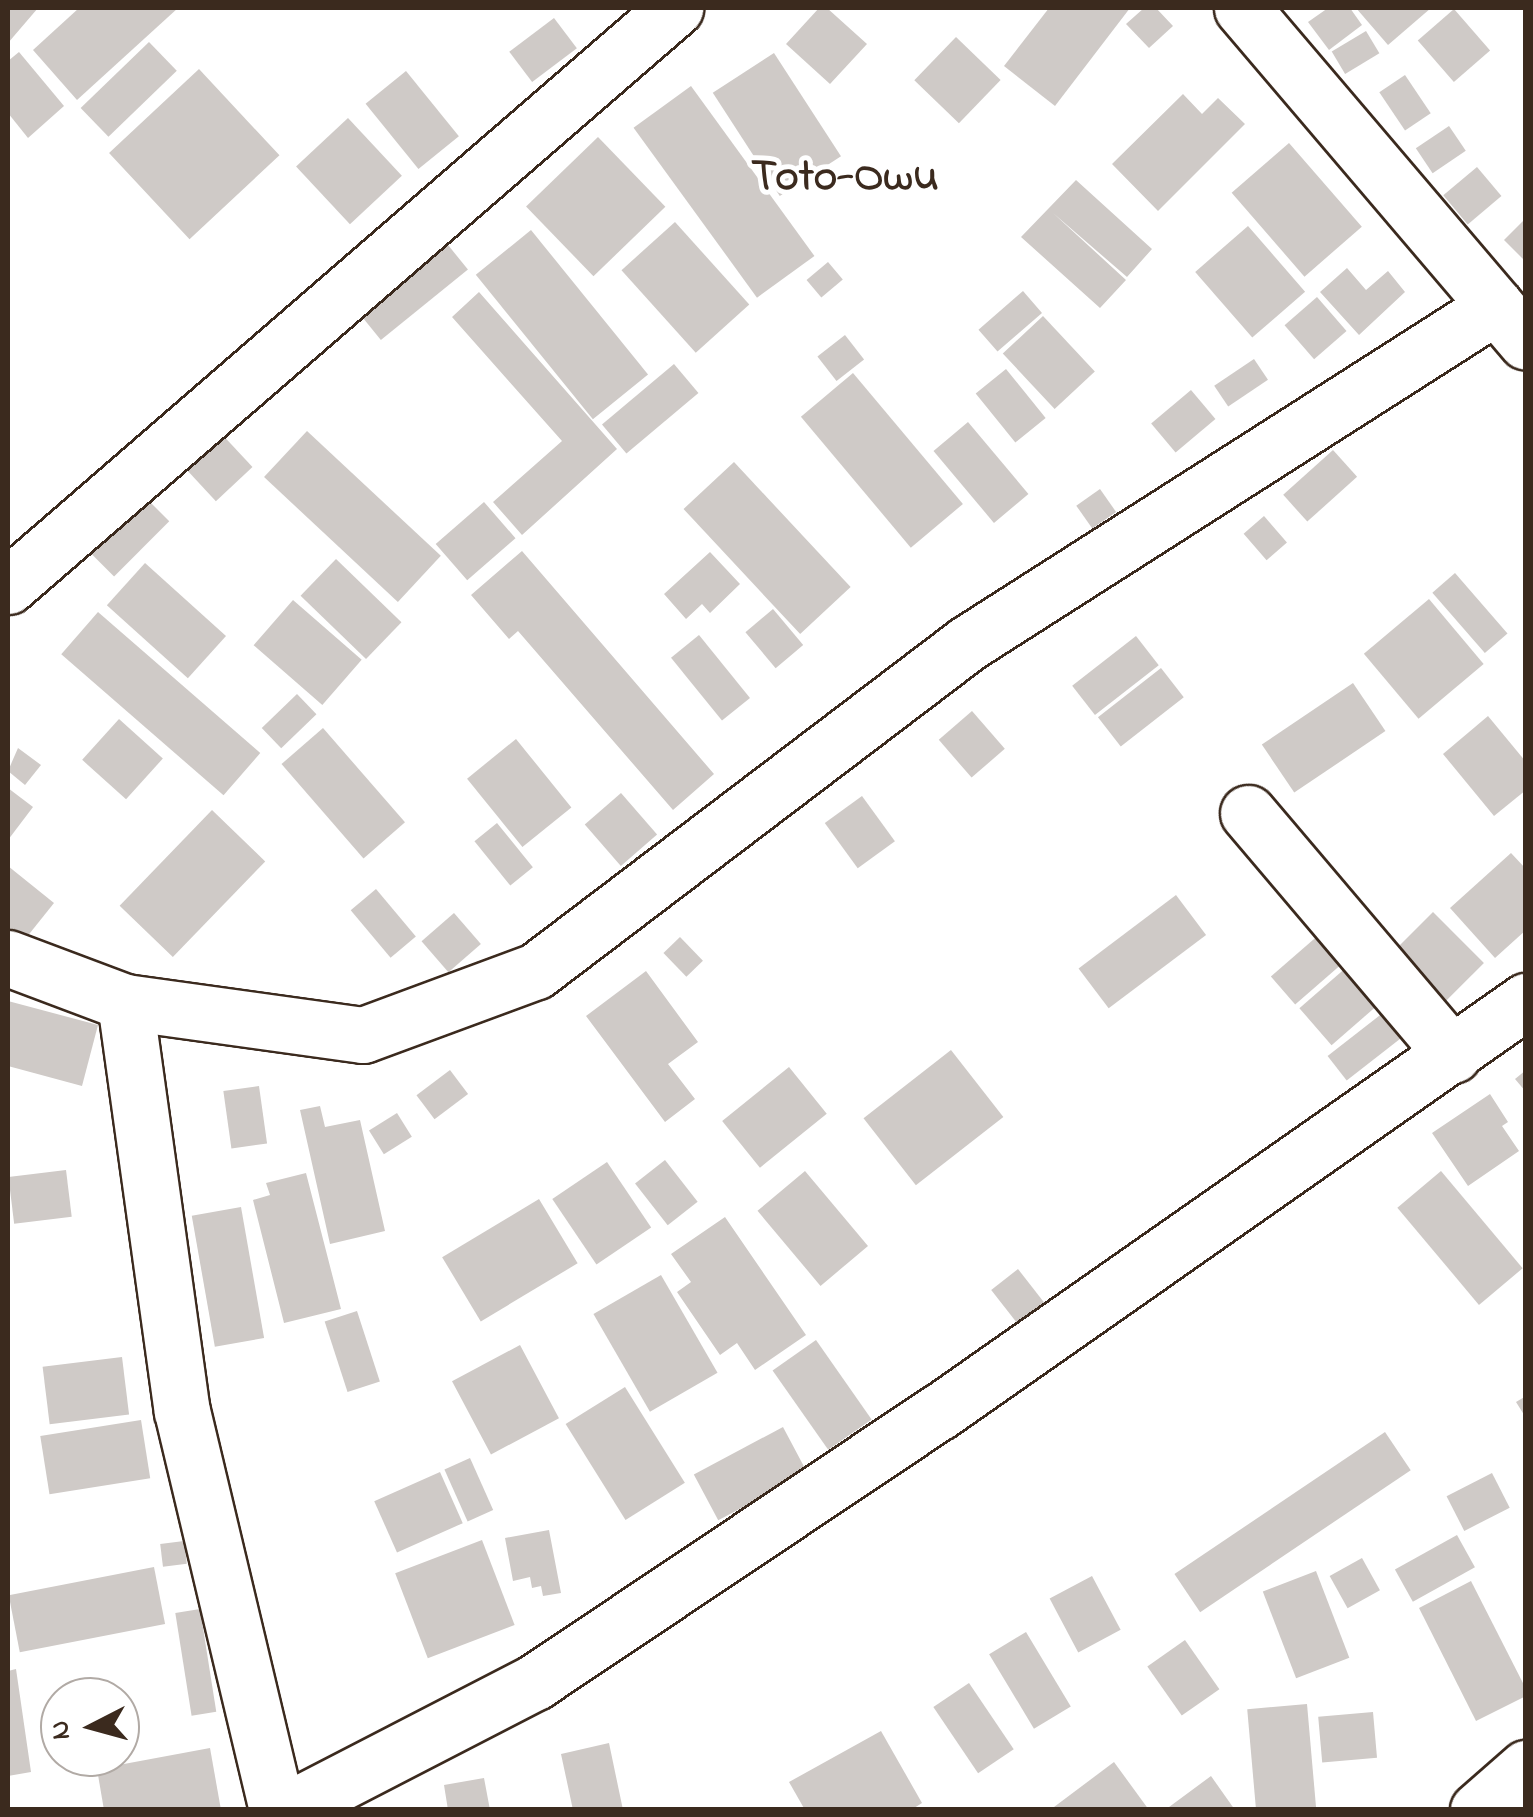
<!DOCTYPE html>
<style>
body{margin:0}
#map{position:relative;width:1533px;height:1817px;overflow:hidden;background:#fff;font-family:"Indie Flower",sans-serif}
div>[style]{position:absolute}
.building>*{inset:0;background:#cfcac7;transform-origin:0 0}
.roads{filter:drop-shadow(2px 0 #3b2a1e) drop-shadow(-2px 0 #3b2a1e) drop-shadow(0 2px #3b2a1e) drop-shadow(0 -2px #3b2a1e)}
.minor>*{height:55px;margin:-27.5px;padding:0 27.5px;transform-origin:27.5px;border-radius:27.5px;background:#fff}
span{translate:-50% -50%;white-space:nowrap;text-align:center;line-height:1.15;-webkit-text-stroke:10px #fff;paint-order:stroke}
.quarter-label{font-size:45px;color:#3b2a1e;font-weight:700}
.frame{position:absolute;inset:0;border:10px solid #3b2a1e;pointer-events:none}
.north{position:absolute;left:40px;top:1677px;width:100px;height:100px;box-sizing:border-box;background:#fff;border:2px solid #b1aaa5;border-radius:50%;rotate:264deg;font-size:28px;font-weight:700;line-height:40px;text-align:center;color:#3b2a1e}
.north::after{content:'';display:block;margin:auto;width:35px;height:45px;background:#3b2a1e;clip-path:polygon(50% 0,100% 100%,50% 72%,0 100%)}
</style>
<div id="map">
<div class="building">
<i style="clip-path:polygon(8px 8px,38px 8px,8px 43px)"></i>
<i style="clip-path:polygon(79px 8px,178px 8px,77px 100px,33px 50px)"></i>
<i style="clip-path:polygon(819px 8px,827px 8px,867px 44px,830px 84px,786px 44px)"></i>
<i style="clip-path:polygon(1049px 8px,1130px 8px,1055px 106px,1004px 66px)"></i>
<i style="clip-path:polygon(1144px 8px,1156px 8px,1173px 26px,1149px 48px,1126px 24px)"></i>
<i style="clip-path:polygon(1328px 8px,1350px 8px,1362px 25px,1329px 50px,1308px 22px)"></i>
<i style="clip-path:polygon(1356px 8px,1431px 8px,1388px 45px)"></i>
<i style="left:1454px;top:9px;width:55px;height:48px;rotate:49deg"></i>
<i style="left:554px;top:18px;width:38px;height:56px;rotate:53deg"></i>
<i style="left:1366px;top:31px;width:26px;height:40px;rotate:59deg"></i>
<i style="left:956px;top:37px;width:62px;height:60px;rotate:44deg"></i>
<i style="left:149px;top:42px;width:40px;height:95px;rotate:46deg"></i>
<i style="clip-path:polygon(19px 52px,64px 106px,28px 138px,8px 113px,8px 61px)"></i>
<i style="left:774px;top:53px;width:123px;height:73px;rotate:57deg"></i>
<i style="left:199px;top:69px;width:118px;height:123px;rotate:47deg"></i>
<i style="left:406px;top:71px;width:84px;height:52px;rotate:51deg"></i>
<i style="left:1405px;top:75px;width:46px;height:31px;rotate:56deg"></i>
<i style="left:691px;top:86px;width:210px;height:71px;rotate:54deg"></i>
<i style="clip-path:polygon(1183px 94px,1202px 114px,1218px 98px,1245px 124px,1158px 211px,1112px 164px)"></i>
<i style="left:348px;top:118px;width:79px;height:71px;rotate:47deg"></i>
<i style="left:1449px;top:126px;width:30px;height:40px;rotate:56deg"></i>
<i style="left:598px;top:137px;width:97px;height:100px;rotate:46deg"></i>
<i style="left:1289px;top:143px;width:111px;height:76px;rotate:49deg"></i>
<i style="left:1477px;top:167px;width:38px;height:44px;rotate:50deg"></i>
<i style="clip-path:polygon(1076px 180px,1152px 249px,1127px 277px,1053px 213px,1126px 280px,1100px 308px,1021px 237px)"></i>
<i style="clip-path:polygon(1526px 218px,1526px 262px,1504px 240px)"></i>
<i style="left:675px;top:222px;width:111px;height:72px;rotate:48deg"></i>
<i style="left:1248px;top:226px;width:87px;height:70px;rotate:49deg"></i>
<i style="left:531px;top:230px;width:186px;height:71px;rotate:51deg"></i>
<i style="left:444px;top:240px;width:38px;height:112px;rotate:51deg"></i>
<i style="left:828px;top:262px;width:23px;height:28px;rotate:50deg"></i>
<i style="clip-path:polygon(1347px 268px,1366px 290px,1388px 271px,1405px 292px,1359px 335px,1320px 292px)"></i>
<i style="left:1023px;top:291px;width:29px;height:59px;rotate:49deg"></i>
<i style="clip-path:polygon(479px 292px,617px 449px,522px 535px,493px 502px,562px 441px,452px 317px)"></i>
<i style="left:1317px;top:297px;width:45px;height:43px;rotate:49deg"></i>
<i style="left:1043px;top:316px;width:76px;height:55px;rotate:47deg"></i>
<i style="left:845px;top:335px;width:31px;height:35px;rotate:52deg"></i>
<i style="left:1254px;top:359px;width:25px;height:48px;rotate:56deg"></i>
<i style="left:674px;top:364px;width:38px;height:94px;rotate:50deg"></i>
<i style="left:1006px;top:369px;width:63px;height:39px;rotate:51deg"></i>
<i style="left:853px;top:373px;width:171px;height:68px;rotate:50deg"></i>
<i style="left:1191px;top:390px;width:38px;height:52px;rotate:50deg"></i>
<i style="left:968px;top:422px;width:94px;height:45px;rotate:50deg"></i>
<i style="left:217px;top:429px;width:52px;height:50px;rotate:47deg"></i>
<i style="left:307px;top:431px;width:183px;height:63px;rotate:43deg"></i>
<i style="left:1333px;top:450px;width:36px;height:67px;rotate:48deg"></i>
<i style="left:734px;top:462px;width:171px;height:69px;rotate:47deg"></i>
<i style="left:136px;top:488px;width:47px;height:78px;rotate:45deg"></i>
<i style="left:1100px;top:489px;width:28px;height:29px;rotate:55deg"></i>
<i style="left:484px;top:502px;width:48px;height:64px;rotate:49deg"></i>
<i style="left:1264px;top:516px;width:35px;height:27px;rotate:49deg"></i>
<i style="clip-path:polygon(522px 551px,714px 774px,673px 810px,518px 631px,509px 639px,471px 595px)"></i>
<i style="clip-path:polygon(710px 552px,740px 584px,710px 613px,702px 604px,686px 619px,664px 594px)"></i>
<i style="left:336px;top:559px;width:91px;height:51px;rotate:44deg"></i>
<i style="left:145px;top:563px;width:109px;height:57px;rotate:42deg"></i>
<i style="left:1455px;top:573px;width:80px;height:30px;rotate:49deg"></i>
<i style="left:1429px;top:599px;width:85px;height:85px;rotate:50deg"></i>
<i style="left:293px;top:600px;width:91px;height:60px;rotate:41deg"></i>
<i style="left:773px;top:609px;width:47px;height:36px;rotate:50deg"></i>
<i style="left:98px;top:612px;width:215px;height:56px;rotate:41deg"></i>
<i style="left:699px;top:635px;width:81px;height:36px;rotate:51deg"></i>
<i style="left:1136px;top:636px;width:37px;height:81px;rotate:52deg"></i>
<i style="left:1161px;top:668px;width:37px;height:80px;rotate:52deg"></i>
<i style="left:1353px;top:683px;width:58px;height:110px;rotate:56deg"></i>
<i style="left:297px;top:694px;width:28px;height:49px;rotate:46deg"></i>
<i style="left:972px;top:711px;width:50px;height:44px;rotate:49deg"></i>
<i style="clip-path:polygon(1488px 716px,1526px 762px,1526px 790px,1494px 816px,1443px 754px)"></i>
<i style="left:119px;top:719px;width:59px;height:55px;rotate:42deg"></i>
<i style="left:323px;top:728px;width:125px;height:55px;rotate:49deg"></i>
<i style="left:516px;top:739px;width:88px;height:63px;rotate:51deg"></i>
<i style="clip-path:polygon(18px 748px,41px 765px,25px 785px,8px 771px)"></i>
<i style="clip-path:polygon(8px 788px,33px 807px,8px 840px)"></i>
<i style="left:621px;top:793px;width:55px;height:48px;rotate:49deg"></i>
<i style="left:862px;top:796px;width:56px;height:46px;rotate:54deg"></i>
<i style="left:212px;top:810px;width:74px;height:133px;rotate:44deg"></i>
<i style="left:497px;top:823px;width:57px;height:29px;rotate:51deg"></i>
<i style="clip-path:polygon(1511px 853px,1526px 869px,1526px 930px,1495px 958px,1450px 908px)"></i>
<i style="clip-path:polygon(8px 866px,54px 903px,26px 938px,8px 929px)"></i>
<i style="left:376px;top:889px;width:62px;height:33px;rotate:50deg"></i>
<i style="left:1176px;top:895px;width:50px;height:122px;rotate:53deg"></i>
<i style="left:1433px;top:912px;width:72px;height:64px;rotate:45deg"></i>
<i style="left:454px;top:913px;width:41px;height:43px;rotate:49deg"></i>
<i style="left:1329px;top:926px;width:37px;height:77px;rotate:49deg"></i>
<i style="left:680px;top:937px;width:33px;height:23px;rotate:46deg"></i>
<i style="left:1356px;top:959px;width:49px;height:75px;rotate:49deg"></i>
<i style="clip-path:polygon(646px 971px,698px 1042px,668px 1064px,695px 1099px,665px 1122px,586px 1016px)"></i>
<i style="clip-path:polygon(8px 1001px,98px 1025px,82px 1086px,8px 1066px)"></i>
<i style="left:1393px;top:1005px;width:31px;height:83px;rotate:52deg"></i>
<i style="left:951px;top:1050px;width:85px;height:111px;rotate:52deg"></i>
<i style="left:789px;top:1067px;width:60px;height:86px;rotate:51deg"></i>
<i style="left:450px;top:1070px;width:30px;height:42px;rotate:53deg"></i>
<i style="clip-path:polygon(1526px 1070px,1526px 1092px,1515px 1079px)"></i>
<i style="left:259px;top:1086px;width:58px;height:36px;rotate:82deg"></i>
<i style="clip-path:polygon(1490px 1094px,1508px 1122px,1502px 1126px,1519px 1151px,1468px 1186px,1432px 1133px)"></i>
<i style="clip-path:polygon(320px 1106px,325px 1127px,360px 1120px,385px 1231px,330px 1244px,300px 1110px)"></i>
<i style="left:397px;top:1113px;width:28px;height:33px;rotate:58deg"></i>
<i style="left:665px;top:1160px;width:53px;height:38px;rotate:52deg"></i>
<i style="left:607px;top:1162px;width:79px;height:66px;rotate:56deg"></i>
<i style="left:66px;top:1170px;width:47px;height:58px;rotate:83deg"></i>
<i style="left:805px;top:1171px;width:98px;height:62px;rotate:50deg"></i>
<i style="left:1441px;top:1171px;width:127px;height:57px;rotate:50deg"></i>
<i style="clip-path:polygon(306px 1173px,341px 1309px,284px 1323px,253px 1200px,270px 1195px,266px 1183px)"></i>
<i style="left:539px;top:1199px;width:75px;height:113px;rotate:59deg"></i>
<i style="left:241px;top:1207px;width:133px;height:50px;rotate:80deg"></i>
<i style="clip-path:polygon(725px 1217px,806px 1335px,755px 1370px,737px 1343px,720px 1355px,677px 1292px,691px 1282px,671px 1254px)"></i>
<i style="left:1018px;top:1269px;width:51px;height:34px;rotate:52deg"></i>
<i style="left:661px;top:1275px;width:113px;height:78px;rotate:60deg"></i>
<i style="left:357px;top:1311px;width:74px;height:34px;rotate:72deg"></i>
<i style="left:816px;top:1340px;width:97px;height:53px;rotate:55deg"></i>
<i style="left:520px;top:1345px;width:83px;height:77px;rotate:62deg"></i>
<i style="left:122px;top:1357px;width:58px;height:80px;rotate:83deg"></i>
<i style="left:625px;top:1387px;width:113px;height:70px;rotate:58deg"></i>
<i style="clip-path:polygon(1526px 1396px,1526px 1418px,1516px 1402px)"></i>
<i style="left:141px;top:1420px;width:59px;height:102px;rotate:81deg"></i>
<i style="left:783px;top:1427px;width:52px;height:101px;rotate:62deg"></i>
<i style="left:1385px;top:1432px;width:46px;height:254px;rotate:56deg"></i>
<i style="left:470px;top:1458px;width:57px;height:28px;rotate:66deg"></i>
<i style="left:440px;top:1472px;width:56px;height:72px;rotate:66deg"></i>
<i style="left:1492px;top:1473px;width:39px;height:51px;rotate:63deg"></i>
<i style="clip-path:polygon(549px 1530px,561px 1593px,543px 1596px,541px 1586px,532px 1588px,530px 1577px,513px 1581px,505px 1538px)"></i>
<i style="left:1457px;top:1535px;width:37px;height:71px;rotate:61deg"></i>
<i style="left:482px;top:1540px;width:91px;height:93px;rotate:69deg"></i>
<i style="left:184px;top:1541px;width:23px;height:24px;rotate:83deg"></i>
<i style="left:1362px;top:1558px;width:37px;height:37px;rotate:61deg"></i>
<i style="left:154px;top:1567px;width:58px;height:148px;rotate:79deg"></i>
<i style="left:1316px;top:1571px;width:93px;height:57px;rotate:69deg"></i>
<i style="left:1092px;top:1576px;width:61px;height:48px;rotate:62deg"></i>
<i style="clip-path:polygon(1471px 1581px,1526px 1689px,1526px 1696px,1476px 1721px,1419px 1608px)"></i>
<i style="left:200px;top:1609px;width:104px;height:25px;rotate:81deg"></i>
<i style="left:1026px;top:1632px;width:87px;height:43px;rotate:59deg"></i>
<i style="left:1185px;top:1640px;width:60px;height:46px;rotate:55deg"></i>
<i style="clip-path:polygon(16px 1669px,31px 1772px,8px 1776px,8px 1671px)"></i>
<i style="left:969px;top:1683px;width:80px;height:43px;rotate:56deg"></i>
<i style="left:1307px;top:1704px;width:105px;height:60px;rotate:85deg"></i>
<i style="left:1373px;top:1712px;width:46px;height:55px;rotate:85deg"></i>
<i style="clip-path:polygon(881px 1731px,922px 1803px,911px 1810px,805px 1810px,789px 1782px)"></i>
<i style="clip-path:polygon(609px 1743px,623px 1810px,573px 1810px,561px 1754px)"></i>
<i style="clip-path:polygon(210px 1748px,221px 1810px,104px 1810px,97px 1769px)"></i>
<i style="clip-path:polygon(1114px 1762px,1149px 1810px,1050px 1810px)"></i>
<i style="clip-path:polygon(1211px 1776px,1235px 1810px,1165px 1810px)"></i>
<i style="clip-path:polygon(484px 1778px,490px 1810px,448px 1810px,444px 1785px)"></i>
</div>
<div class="roads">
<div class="minor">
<i style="left:1242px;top:8px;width:438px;rotate:49.6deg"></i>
<i style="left:8px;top:586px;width:883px;rotate:-40.91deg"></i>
<i style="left:1248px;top:813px;width:317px;rotate:49.7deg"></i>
<i style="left:8px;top:958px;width:125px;rotate:20.6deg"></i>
<i style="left:125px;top:1002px;width:240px;rotate:7.9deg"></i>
<i style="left:363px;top:1035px;width:184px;rotate:-20.3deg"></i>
<i style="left:536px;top:971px;width:542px;rotate:-37.21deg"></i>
<i style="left:968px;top:643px;width:626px;rotate:-32.55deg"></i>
<i style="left:125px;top:1002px;width:413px;rotate:82.1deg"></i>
<i style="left:182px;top:1411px;width:410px;rotate:76.6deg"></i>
<i style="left:287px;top:1810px;width:279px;rotate:-27.3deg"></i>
<i style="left:535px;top:1682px;width:486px;rotate:-33.8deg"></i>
<i style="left:939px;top:1412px;width:717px;rotate:-35deg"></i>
<i style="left:1478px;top:1810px;width:64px;rotate:-41.2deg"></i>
</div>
</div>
<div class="quarter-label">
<span style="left:845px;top:179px">Toto-Owu</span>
</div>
<div class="frame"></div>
<div class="north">N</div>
</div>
